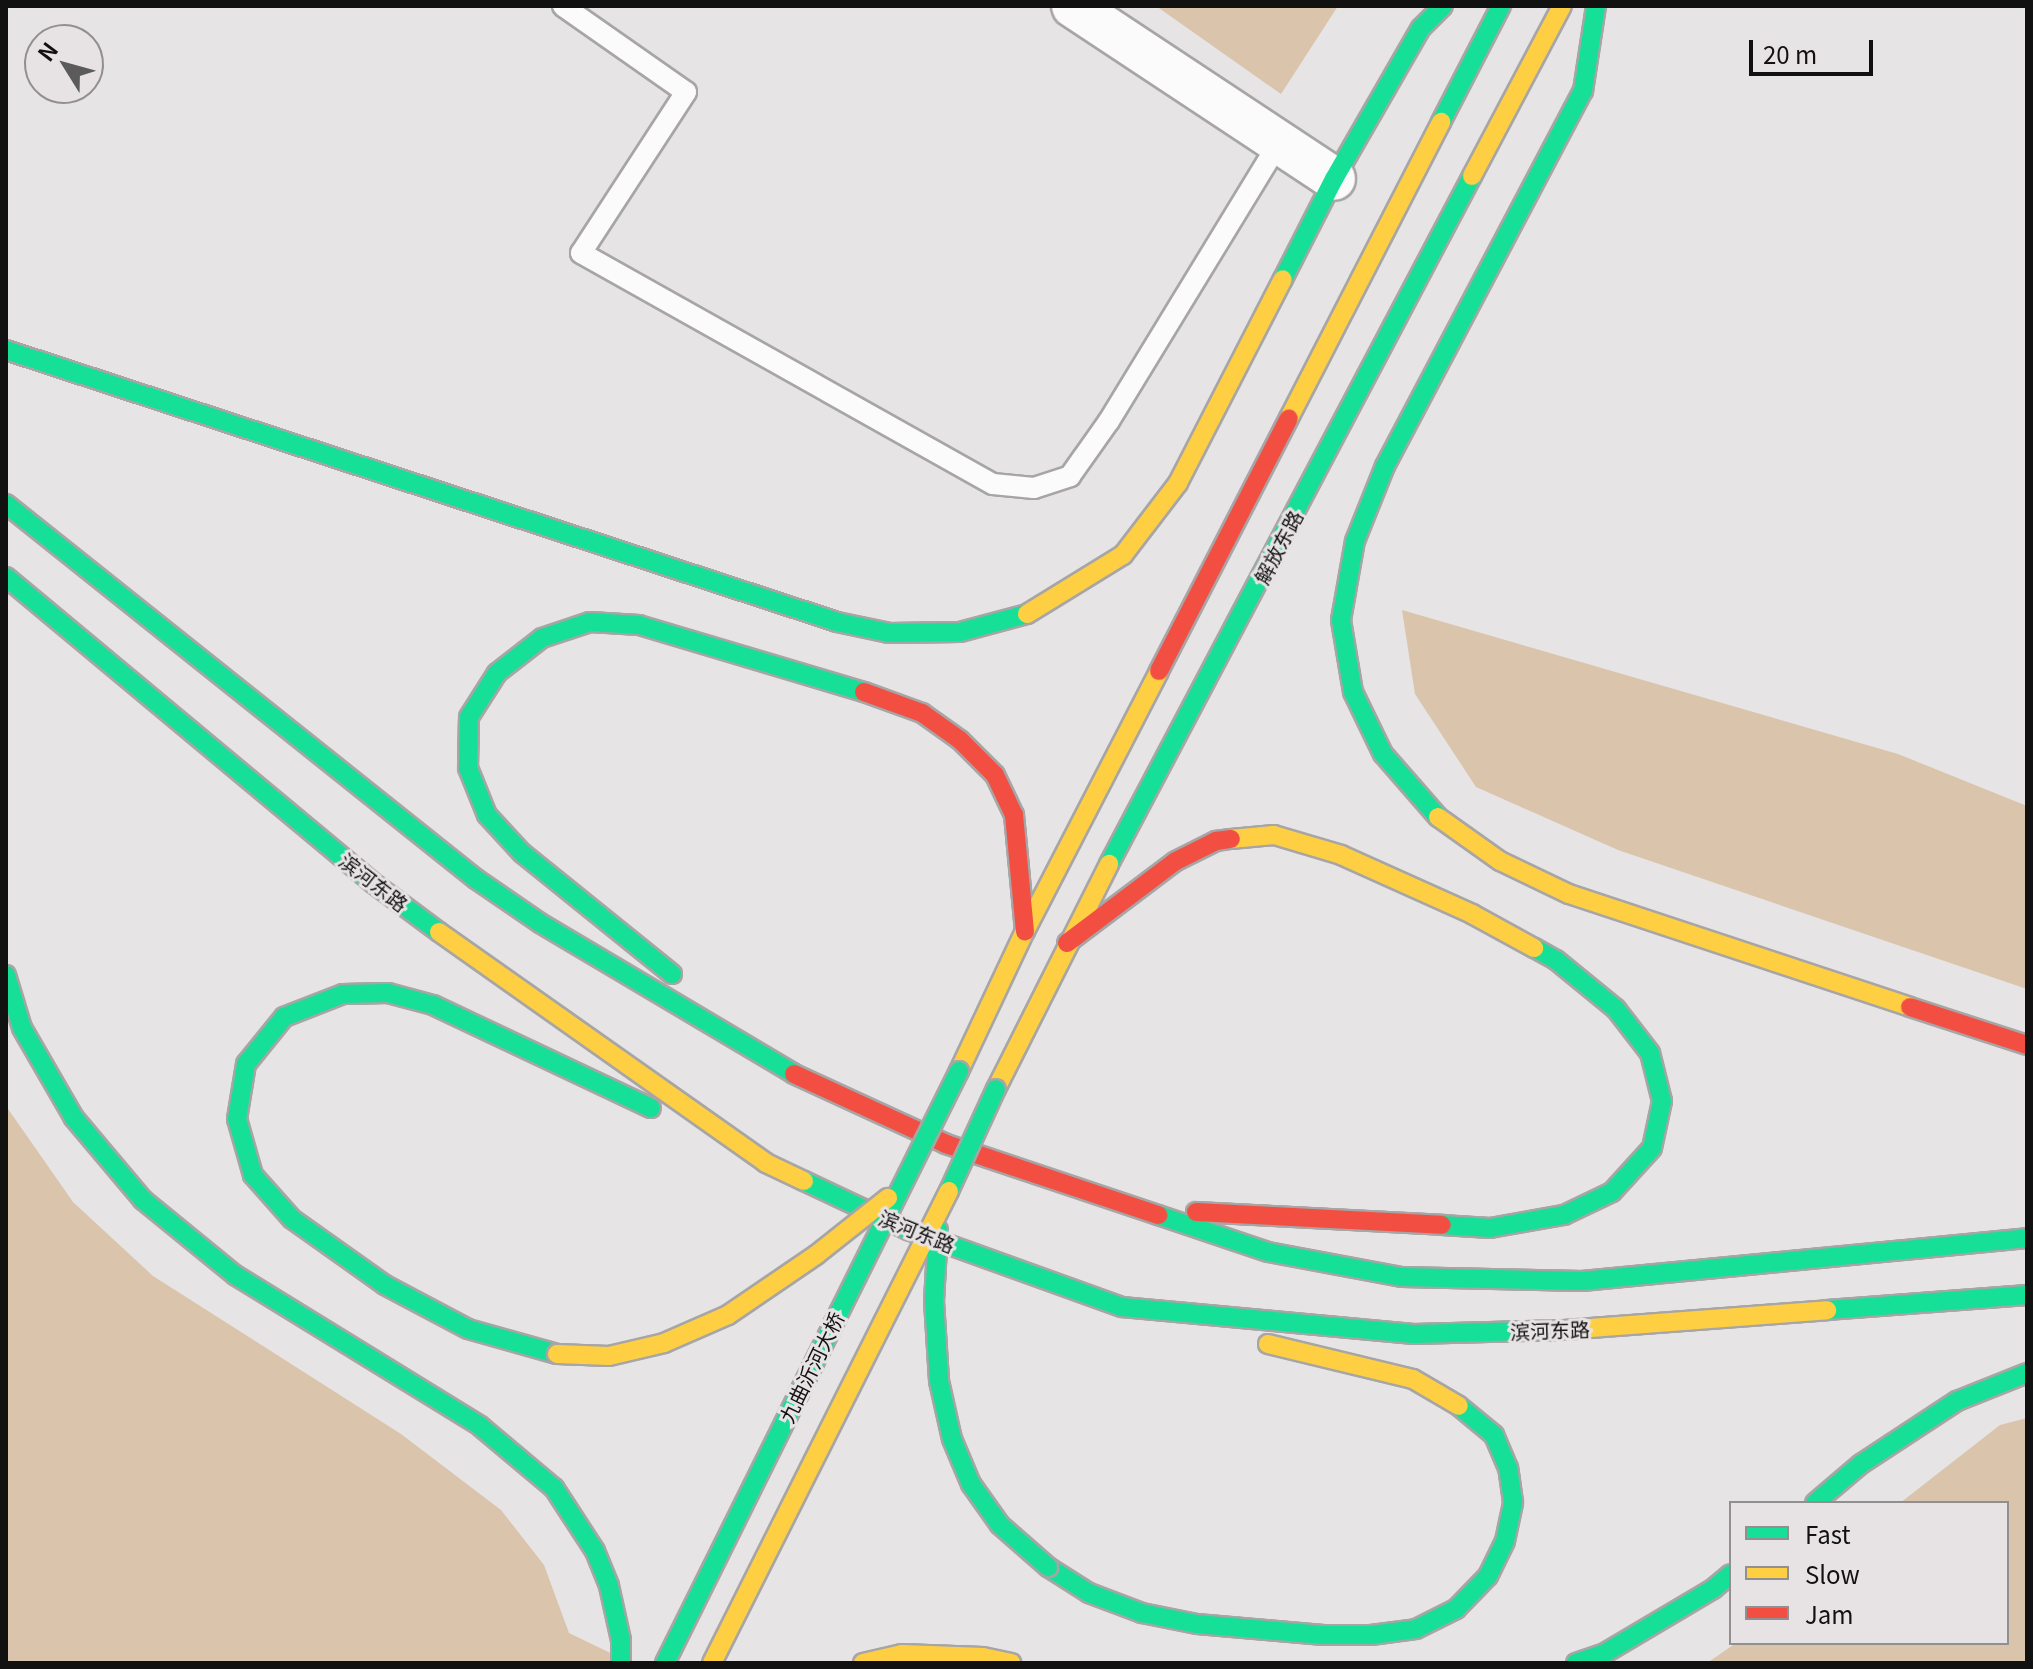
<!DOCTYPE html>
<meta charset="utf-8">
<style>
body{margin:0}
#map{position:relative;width:2033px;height:1669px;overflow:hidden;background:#e6e4e5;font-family:Georgia,"Noto Sans SC",serif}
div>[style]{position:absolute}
.green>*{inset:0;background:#dac4ab}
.roads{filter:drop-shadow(2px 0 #a7a5a6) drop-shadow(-2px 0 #a7a5a6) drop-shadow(0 2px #a7a5a6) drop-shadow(0 -2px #a7a5a6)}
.lane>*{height:20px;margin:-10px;padding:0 10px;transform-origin:10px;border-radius:10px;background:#fbfbfb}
.street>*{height:42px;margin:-21px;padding:0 21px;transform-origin:21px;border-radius:21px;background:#fbfbfb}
.fast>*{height:18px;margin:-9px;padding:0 9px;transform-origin:9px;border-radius:9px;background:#16e098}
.slow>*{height:18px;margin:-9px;padding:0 9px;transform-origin:9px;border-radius:9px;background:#ffcf43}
.jam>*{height:18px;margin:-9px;padding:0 9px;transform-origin:9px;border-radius:9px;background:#f24e42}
.bridges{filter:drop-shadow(2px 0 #a7a5a6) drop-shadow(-2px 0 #a7a5a6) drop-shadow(0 2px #a7a5a6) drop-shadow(0 -2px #a7a5a6)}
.fast-bridge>*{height:18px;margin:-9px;padding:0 9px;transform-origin:9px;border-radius:9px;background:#16e098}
.slow-bridge>*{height:18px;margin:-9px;padding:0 9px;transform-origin:9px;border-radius:9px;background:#ffcf43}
span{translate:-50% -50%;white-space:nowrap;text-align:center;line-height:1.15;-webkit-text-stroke:6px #e7e3e4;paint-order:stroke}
.street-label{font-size:20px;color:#121111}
.frame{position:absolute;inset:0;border:8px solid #121111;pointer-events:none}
.legend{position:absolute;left:1729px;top:1501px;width:280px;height:144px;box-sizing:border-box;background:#e7e3e4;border:2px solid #928f90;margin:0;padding:10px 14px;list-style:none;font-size:24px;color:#121111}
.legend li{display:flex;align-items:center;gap:16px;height:40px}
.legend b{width:40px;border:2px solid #928f90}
.north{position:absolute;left:24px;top:24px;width:80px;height:80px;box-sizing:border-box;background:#e7e3e4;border:2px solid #928f90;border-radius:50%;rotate:307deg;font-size:22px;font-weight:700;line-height:32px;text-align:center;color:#121111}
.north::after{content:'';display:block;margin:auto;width:28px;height:36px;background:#5c5b5b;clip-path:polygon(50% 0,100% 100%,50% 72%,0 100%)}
.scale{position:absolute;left:1749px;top:40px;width:124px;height:36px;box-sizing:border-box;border:4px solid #121111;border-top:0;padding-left:10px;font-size:24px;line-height:28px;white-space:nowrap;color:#121111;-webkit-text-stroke:6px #e7e3e4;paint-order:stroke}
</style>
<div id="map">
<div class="green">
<i style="clip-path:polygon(1156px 6px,1338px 6px,1281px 94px)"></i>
<i style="clip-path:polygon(1402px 610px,1898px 754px,2027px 806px,2027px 989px,1618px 850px,1476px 787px,1415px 694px)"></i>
<i style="clip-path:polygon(6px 1106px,73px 1202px,153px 1276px,401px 1434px,501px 1510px,544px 1565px,569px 1633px,631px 1663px,6px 1663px)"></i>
<i style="clip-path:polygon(2027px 1418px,2027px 1663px,1707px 1663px,1736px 1643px,2007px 1643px,2007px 1503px,1900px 1503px,2000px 1425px)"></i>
</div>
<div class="roads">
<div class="lane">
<i style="left:563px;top:6px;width:150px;rotate:35deg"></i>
<i style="left:686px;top:92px;width:192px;rotate:123.1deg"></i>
<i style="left:581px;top:253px;width:472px;rotate:29.3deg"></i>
<i style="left:993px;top:484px;width:41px;rotate:5.6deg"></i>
<i style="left:1034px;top:488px;width:38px;rotate:-18deg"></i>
<i style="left:1070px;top:476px;width:67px;rotate:-54.7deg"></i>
<i style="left:1109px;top:421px;width:326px;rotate:-58.6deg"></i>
</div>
<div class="street">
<i style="left:1073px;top:6px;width:313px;rotate:33.5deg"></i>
</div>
<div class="fast">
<i style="left:1441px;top:122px;width:131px;rotate:-62.7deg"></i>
<i style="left:1283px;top:279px;width:112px;rotate:-63deg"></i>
<i style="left:1334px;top:179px;width:174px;rotate:-60.1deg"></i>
<i style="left:1421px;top:28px;width:31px;rotate:-45deg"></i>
<i style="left:6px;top:350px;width:874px;rotate:18.12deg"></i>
<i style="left:837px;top:622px;width:53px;rotate:11.9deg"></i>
<i style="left:889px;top:633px;width:71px;rotate:-0.8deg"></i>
<i style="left:960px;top:632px;width:69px;rotate:-15deg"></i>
<i style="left:6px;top:504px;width:601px;rotate:38.59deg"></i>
<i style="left:476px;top:879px;width:78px;rotate:34.5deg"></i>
<i style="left:540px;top:923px;width:295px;rotate:30.7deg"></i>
<i style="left:6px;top:577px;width:478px;rotate:39.8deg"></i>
<i style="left:373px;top:883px;width:82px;rotate:36.6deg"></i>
<i style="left:1438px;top:817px;width:84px;rotate:-131.1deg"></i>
<i style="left:1383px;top:754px;width:69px;rotate:-115.8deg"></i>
<i style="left:1353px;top:692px;width:73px;rotate:-99.5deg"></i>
<i style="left:1341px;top:620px;width:80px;rotate:-80deg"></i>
<i style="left:1355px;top:541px;width:81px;rotate:-68.2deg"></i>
<i style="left:1385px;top:466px;width:424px;rotate:-62.2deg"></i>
<i style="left:1583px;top:91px;width:86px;rotate:-81.3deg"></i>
<i style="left:1109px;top:864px;width:778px;rotate:-62.18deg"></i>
<i style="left:672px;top:974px;width:193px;rotate:-141.1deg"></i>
<i style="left:522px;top:853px;width:52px;rotate:-132.6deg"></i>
<i style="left:487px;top:815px;width:51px;rotate:-112deg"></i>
<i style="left:468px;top:768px;width:51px;rotate:-88.9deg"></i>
<i style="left:469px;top:717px;width:52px;rotate:-57.5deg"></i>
<i style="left:497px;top:673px;width:57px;rotate:-37.9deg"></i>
<i style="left:542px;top:638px;width:51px;rotate:-18.4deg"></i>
<i style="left:590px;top:622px;width:49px;rotate:3.5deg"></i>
<i style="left:639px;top:625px;width:235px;rotate:16.6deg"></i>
<i style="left:6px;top:975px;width:55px;rotate:73.2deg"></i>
<i style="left:22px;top:1028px;width:104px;rotate:60deg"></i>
<i style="left:74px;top:1118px;width:107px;rotate:49.9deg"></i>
<i style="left:143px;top:1200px;width:119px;rotate:39.2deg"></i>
<i style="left:235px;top:1275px;width:288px;rotate:31.6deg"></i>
<i style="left:480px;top:1426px;width:97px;rotate:40deg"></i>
<i style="left:554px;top:1488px;width:75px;rotate:56.9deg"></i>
<i style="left:595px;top:1551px;width:38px;rotate:68deg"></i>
<i style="left:609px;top:1586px;width:55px;rotate:77.5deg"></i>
<i style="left:621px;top:1640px;width:23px;rotate:90deg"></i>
<i style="left:804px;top:1181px;width:115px;rotate:25.2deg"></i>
<i style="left:908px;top:1230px;width:227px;rotate:19.8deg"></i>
<i style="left:1122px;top:1307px;width:293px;rotate:5.3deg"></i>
<i style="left:1414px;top:1334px;width:150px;rotate:-1.5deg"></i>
<i style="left:1158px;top:1215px;width:116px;rotate:18.6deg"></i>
<i style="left:1268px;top:1252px;width:136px;rotate:10.6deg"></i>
<i style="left:1402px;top:1277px;width:180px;rotate:1.3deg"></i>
<i style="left:1582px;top:1281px;width:447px;rotate:-5.5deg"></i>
<i style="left:1442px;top:1225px;width:48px;rotate:3.6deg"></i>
<i style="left:1490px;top:1228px;width:75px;rotate:-10deg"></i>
<i style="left:1564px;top:1215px;width:53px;rotate:-25.6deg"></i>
<i style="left:1612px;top:1192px;width:59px;rotate:-47.7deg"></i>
<i style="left:1652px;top:1148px;width:48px;rotate:-78deg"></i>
<i style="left:1662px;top:1101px;width:49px;rotate:-104deg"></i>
<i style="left:1650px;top:1053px;width:56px;rotate:-127.7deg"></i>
<i style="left:1616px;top:1009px;width:77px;rotate:-140.8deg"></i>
<i style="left:1556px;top:960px;width:25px;rotate:-151deg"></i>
<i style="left:1827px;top:1310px;width:201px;rotate:-4.3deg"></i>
<i style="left:557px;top:1354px;width:92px;rotate:-164.3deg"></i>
<i style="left:468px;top:1329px;width:94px;rotate:-152.1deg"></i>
<i style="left:385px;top:1285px;width:114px;rotate:-144.6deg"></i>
<i style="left:292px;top:1219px;width:59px;rotate:-131.6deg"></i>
<i style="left:253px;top:1175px;width:58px;rotate:-105.9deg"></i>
<i style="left:237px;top:1119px;width:56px;rotate:-80.7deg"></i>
<i style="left:246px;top:1064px;width:60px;rotate:-51deg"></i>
<i style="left:284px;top:1017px;width:63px;rotate:-21.3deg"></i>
<i style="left:343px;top:994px;width:45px;rotate:-1.3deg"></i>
<i style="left:388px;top:993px;width:47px;rotate:14.9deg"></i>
<i style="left:433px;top:1005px;width:241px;rotate:25.3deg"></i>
<i style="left:1815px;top:1503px;width:60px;rotate:-40.3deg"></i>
<i style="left:1861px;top:1464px;width:115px;rotate:-33.3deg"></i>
<i style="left:1957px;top:1401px;width:75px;rotate:-21.8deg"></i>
<i style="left:1048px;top:1567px;width:49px;rotate:32.4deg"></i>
<i style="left:1089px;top:1593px;width:57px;rotate:20.7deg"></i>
<i style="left:1142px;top:1613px;width:56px;rotate:11.3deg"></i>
<i style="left:1197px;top:1624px;width:127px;rotate:5deg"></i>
<i style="left:1324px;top:1635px;width:47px"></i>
<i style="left:1371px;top:1635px;width:45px;rotate:-7.6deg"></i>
<i style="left:1416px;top:1629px;width:45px;rotate:-26.6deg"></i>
<i style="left:1456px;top:1609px;width:46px;rotate:-45.9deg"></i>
<i style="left:1488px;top:1576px;width:39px;rotate:-64deg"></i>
<i style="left:1505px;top:1541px;width:40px;rotate:-78deg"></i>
<i style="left:1513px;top:1502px;width:34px;rotate:-98deg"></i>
<i style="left:1508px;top:1468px;width:36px;rotate:-113deg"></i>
<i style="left:1494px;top:1435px;width:45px;rotate:-140.4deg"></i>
<i style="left:1576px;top:1663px;width:31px;rotate:-19deg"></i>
<i style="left:1605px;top:1653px;width:126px;rotate:-30.7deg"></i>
<i style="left:1713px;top:1589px;width:23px;rotate:-40deg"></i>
</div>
<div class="slow">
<i style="left:1472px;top:176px;width:192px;rotate:-62.1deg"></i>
<i style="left:1289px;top:418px;width:333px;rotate:-62.8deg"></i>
<i style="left:1027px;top:614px;width:113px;rotate:-31.6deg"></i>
<i style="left:1123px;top:555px;width:91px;rotate:-52.6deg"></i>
<i style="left:1178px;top:483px;width:229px;rotate:-62.8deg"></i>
<i style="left:1438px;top:817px;width:76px;rotate:35.4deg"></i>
<i style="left:1500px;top:861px;width:76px;rotate:25.6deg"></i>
<i style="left:1569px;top:894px;width:359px;rotate:18.3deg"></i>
<i style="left:1231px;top:839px;width:43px;rotate:-5.3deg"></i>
<i style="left:1274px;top:835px;width:70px;rotate:16.6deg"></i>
<i style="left:1341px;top:855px;width:144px;rotate:24.2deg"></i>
<i style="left:1472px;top:914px;width:71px;rotate:28.7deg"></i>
<i style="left:439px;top:932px;width:400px;rotate:35.2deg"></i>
<i style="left:766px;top:1163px;width:42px;rotate:25.3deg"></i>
<i style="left:959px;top:1071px;width:155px;rotate:-64.8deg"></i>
<i style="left:1025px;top:931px;width:292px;rotate:-62.7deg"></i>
<i style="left:996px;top:1089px;width:252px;rotate:-63.3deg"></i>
<i style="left:1564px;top:1330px;width:264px;rotate:-4.3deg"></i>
<i style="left:1268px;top:1344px;width:149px;rotate:13.6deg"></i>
<i style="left:1413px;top:1379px;width:53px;rotate:30.4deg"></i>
<i style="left:863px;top:1663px;width:40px;rotate:-13deg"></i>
<i style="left:902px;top:1654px;width:81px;rotate:2.1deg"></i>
<i style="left:983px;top:1657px;width:29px;rotate:12deg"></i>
</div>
<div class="jam">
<i style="left:1159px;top:671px;width:284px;rotate:-62.8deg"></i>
<i style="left:864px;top:692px;width:62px;rotate:19.9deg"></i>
<i style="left:922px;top:713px;width:47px;rotate:35.4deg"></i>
<i style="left:960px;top:740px;width:49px;rotate:45deg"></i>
<i style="left:995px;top:775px;width:44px;rotate:64.6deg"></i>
<i style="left:1014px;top:815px;width:117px;rotate:84.6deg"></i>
<i style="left:1067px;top:943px;width:136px;rotate:-37deg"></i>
<i style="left:1176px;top:861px;width:45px;rotate:-26.6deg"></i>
<i style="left:1216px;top:841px;width:15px;rotate:-8deg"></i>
<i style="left:1910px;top:1007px;width:123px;rotate:18deg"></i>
<i style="left:794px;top:1074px;width:167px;rotate:24.7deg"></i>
<i style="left:946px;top:1144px;width:224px;rotate:18.5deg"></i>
<i style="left:1196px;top:1212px;width:246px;rotate:3deg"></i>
</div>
</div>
<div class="bridges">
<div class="fast-bridge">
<i style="left:949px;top:1191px;width:112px;rotate:-65.3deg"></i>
<i style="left:938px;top:1230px;width:71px;rotate:93.2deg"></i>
<i style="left:934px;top:1301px;width:80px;rotate:86.4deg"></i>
<i style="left:939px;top:1381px;width:59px;rotate:77.4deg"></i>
<i style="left:952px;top:1439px;width:49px;rotate:67.1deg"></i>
<i style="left:971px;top:1484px;width:50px;rotate:54.7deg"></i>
<i style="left:1000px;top:1525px;width:64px;rotate:41.2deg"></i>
<i style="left:665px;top:1663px;width:661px;rotate:-63.59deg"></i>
</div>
<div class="slow-bridge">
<i style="left:557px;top:1354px;width:52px;rotate:2.2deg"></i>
<i style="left:609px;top:1356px;width:57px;rotate:-13.3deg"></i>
<i style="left:664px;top:1343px;width:70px;rotate:-23.6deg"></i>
<i style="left:728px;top:1315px;width:107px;rotate:-34.3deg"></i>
<i style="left:816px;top:1255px;width:92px;rotate:-38.4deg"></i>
<i style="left:712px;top:1663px;width:528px;rotate:-63.34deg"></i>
</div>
</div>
<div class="street-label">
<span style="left:1278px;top:547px;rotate:-62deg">解放东路</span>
<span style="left:374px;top:882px;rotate:38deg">滨河东路</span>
<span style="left:917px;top:1231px;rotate:22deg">滨河东路</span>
<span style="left:1550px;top:1330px;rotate:-2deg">滨河东路</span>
<span style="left:811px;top:1367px;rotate:-64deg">九曲沂河大桥</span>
</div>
<div class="frame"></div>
<ul class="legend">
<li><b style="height:10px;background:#16e098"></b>Fast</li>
<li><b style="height:10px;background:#ffcf43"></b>Slow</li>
<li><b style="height:10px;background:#f24e42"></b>Jam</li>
</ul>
<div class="north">N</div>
<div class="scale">20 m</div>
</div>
